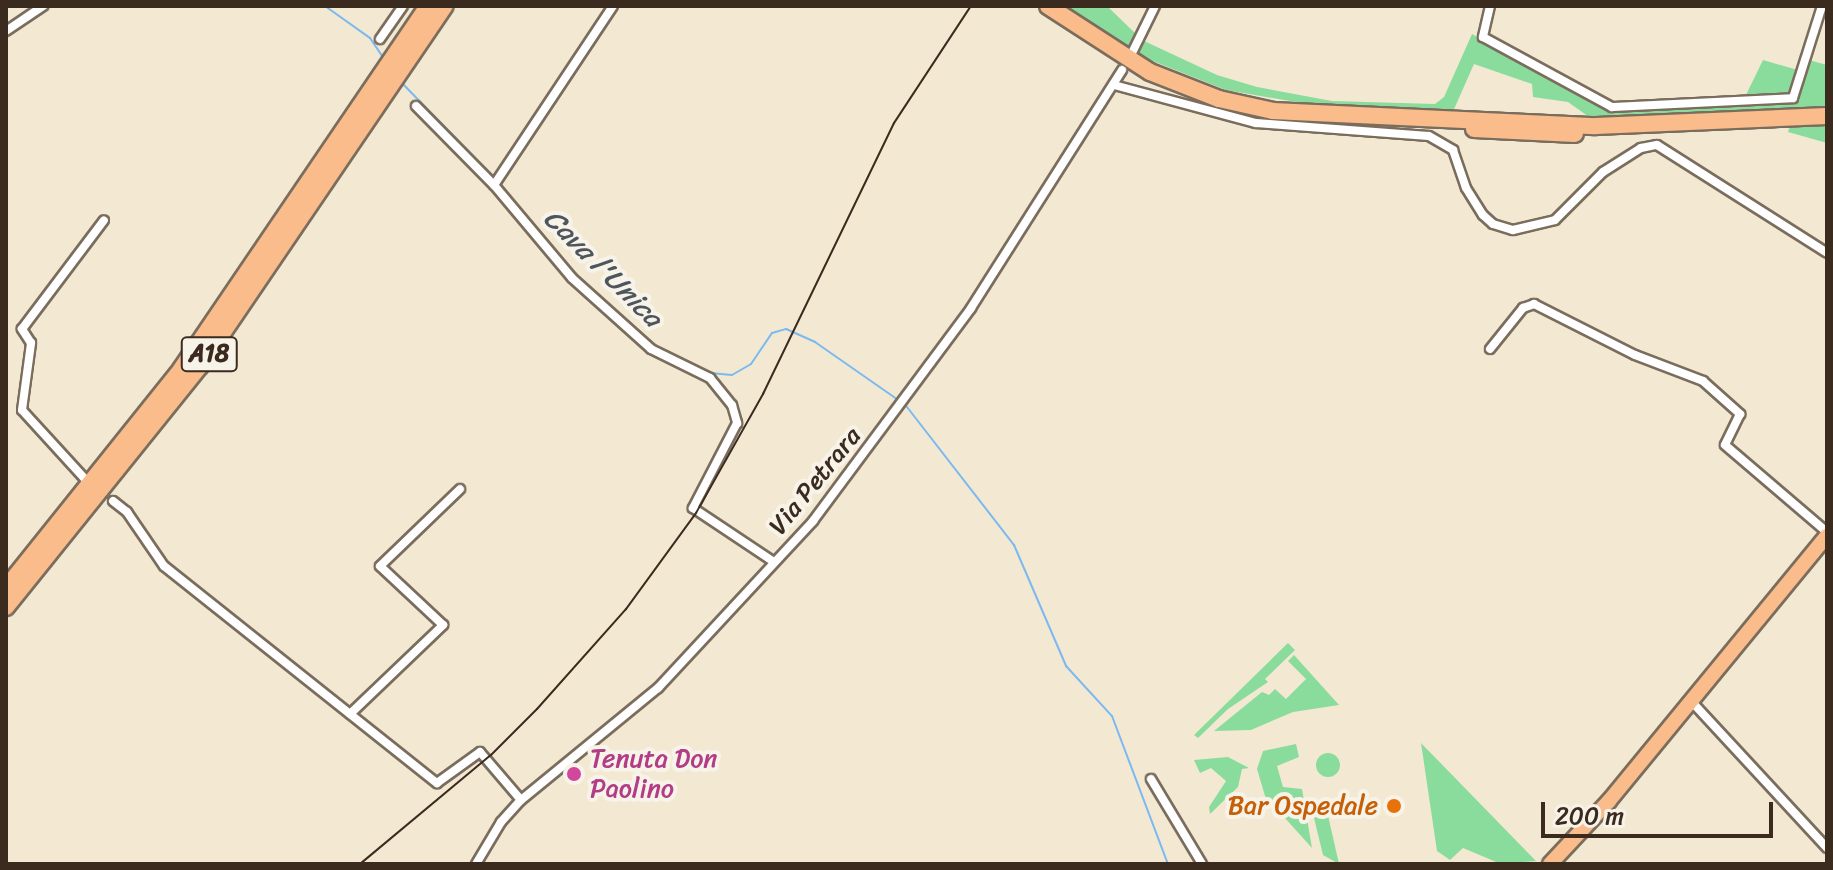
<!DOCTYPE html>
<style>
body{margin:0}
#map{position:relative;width:1833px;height:870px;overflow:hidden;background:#f3e9d3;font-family:Sriracha,sans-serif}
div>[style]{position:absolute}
.green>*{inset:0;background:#8adc9c}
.round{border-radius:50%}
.stream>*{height:2px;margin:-1px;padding:0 1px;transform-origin:1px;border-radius:1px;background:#7cb9ef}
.roads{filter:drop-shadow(2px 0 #7b6d5d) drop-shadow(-2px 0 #7b6d5d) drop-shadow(0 2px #7b6d5d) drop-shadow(0 -2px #7b6d5d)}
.minor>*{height:8px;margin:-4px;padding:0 4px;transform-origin:4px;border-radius:4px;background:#fff}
.primary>*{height:14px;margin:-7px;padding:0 7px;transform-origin:7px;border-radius:7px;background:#fabc8b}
.motorway>*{height:16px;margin:-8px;padding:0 8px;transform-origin:8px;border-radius:8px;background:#fabc8b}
.rail>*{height:2px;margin:-1px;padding:0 1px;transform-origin:1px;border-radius:1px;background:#3b2a1e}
.dots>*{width:22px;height:22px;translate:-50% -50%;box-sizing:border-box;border:4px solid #f7f3e8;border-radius:50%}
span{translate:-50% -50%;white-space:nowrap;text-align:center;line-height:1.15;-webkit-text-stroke:8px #f7f3e8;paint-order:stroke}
.shield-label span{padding:2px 6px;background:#f7f3e8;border:2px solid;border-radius:6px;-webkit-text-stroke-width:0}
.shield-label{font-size:24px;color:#3b2a1e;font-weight:700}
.street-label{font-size:26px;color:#3b2a1e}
.hotel-label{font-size:26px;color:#b23c85}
.left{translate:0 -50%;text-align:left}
.food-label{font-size:26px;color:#c56008}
.right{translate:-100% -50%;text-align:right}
.water-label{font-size:28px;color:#4e555d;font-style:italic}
.frame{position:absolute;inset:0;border:8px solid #3b2a1e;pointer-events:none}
.scale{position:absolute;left:1541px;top:802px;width:232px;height:36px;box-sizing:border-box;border:4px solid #3b2a1e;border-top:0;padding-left:10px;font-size:24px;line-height:28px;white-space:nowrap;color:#3b2a1e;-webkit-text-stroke:6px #f7f3e8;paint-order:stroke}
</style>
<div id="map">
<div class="green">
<i style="clip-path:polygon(1062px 6px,1107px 6px,1136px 34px,1126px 50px)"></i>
<i style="clip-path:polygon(1472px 34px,1608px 111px,1784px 104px,1799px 95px,1809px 60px,1827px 65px,1827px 113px,1592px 119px,1568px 102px,1533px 97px,1532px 84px,1474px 64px,1451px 116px,1319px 106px,1226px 90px,1135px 54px,1142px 40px,1217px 75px,1257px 87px,1332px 101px,1435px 104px,1444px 97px)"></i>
<i style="clip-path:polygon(1763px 60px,1801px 71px,1792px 94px,1744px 99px)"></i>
<i style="clip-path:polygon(1790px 126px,1827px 126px,1827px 143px,1788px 132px)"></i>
<i style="clip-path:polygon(1288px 643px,1295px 650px,1265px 679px,1268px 682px,1228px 709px,1198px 738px,1194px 735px)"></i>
<i style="clip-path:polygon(1294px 655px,1339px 705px,1293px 712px,1251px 730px,1214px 731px,1262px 692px,1269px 695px,1275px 689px,1286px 699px,1306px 679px,1288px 661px)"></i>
<i style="clip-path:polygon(1421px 743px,1536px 861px,1501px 864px,1463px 848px,1450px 860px,1437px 851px)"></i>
<i style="clip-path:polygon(1296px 744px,1299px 757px,1277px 766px,1283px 787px,1302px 789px,1312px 848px,1265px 796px,1257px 769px,1263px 751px)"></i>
<i class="round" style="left:1316px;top:753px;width:24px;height:24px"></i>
<i style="clip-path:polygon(1228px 757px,1249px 768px,1242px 769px,1238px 787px,1210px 814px,1209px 807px,1226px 781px,1211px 768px,1200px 773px,1194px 760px)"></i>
<i style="clip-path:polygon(1327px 811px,1339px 864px,1323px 855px,1313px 814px)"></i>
</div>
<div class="stream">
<i style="left:325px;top:6px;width:55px;rotate:35.4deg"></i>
<i style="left:370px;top:38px;width:23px;rotate:56deg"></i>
<i style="left:401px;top:82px;width:134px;rotate:45.9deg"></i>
<i style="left:499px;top:182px;width:17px;rotate:54deg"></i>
<i style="left:666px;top:352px;width:49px;rotate:25.5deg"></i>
<i style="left:710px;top:373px;width:22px;rotate:5deg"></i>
<i style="left:732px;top:375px;width:22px;rotate:-30deg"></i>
<i style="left:751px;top:364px;width:37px;rotate:-56deg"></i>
<i style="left:772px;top:333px;width:15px;rotate:-16deg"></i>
<i style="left:786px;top:329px;width:32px;rotate:24deg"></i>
<i style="left:815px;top:342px;width:101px;rotate:34.9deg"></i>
<i style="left:907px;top:407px;width:175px;rotate:52.2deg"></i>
<i style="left:1014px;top:545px;width:132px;rotate:66.7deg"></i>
<i style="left:1066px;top:666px;width:68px;rotate:47.4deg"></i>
<i style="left:1112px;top:716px;width:158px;rotate:69.3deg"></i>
</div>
<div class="roads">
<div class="minor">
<i style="left:1490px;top:6px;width:32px;rotate:103deg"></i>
<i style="left:1483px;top:37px;width:147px;rotate:28.5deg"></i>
<i style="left:1612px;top:107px;width:181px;rotate:-2.8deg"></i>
<i style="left:1793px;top:98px;width:96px;rotate:-72.5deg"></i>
<i style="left:6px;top:31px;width:45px;rotate:-34deg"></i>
<i style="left:380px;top:39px;width:40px;rotate:-55.1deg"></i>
<i style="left:1132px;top:53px;width:52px;rotate:-63.9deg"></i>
<i style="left:1114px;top:85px;width:147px;rotate:15deg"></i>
<i style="left:1256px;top:123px;width:173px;rotate:4.3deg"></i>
<i style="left:1429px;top:136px;width:28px;rotate:30deg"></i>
<i style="left:1453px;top:150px;width:40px;rotate:71.1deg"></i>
<i style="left:1466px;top:188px;width:32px;rotate:58deg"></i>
<i style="left:1483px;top:215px;width:13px;rotate:42deg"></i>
<i style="left:1493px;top:224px;width:21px;rotate:17deg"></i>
<i style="left:1513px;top:230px;width:43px;rotate:-13.4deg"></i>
<i style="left:1555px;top:220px;width:68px;rotate:-45deg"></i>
<i style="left:1603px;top:172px;width:45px;rotate:-32.3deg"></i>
<i style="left:1641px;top:148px;width:16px;rotate:-11deg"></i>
<i style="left:1657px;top:145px;width:201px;rotate:32.4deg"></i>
<i style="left:416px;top:106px;width:111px;rotate:45.4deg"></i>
<i style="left:494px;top:185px;width:121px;rotate:50deg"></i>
<i style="left:572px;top:278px;width:106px;rotate:41.9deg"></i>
<i style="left:651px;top:349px;width:66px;rotate:26.2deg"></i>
<i style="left:710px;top:378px;width:35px;rotate:51deg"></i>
<i style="left:732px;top:405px;width:19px;rotate:74deg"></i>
<i style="left:737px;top:423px;width:96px;rotate:117.4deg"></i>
<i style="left:693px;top:508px;width:97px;rotate:33.7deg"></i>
<i style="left:494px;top:185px;width:215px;rotate:-56.4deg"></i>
<i style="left:1490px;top:349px;width:53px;rotate:-51.2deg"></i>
<i style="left:1523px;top:308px;width:12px;rotate:-20deg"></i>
<i style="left:1534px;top:304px;width:113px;rotate:26.8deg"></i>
<i style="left:1635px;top:355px;width:73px;rotate:20.9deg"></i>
<i style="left:1703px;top:381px;width:50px;rotate:41.7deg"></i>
<i style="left:1740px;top:414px;width:34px;rotate:116deg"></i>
<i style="left:1725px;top:445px;width:134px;rotate:40.5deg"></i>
<i style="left:85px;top:479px;width:93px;rotate:-132.4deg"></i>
<i style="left:22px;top:410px;width:68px;rotate:-82.3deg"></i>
<i style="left:31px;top:343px;width:17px;rotate:-123deg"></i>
<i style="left:22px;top:329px;width:136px;rotate:-53deg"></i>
<i style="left:113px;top:501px;width:18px;rotate:38deg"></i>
<i style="left:127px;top:512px;width:65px;rotate:55.6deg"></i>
<i style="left:164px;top:566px;width:349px;rotate:38.5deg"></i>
<i style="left:437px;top:783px;width:53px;rotate:-35.8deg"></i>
<i style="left:480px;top:752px;width:63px;rotate:49.5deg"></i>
<i style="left:1691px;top:701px;width:200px;rotate:47.2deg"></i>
<i style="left:350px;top:714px;width:129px;rotate:-43.7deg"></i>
<i style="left:443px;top:625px;width:86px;rotate:-136.9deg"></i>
<i style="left:380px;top:566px;width:111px;rotate:-43.9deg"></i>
<i style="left:1151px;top:779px;width:99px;rotate:59deg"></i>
<i style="left:476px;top:864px;width:49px;rotate:-59.2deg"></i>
<i style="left:501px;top:822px;width:30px;rotate:-48deg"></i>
<i style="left:521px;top:800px;width:177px;rotate:-39.3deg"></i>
<i style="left:658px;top:688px;width:228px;rotate:-47.1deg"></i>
<i style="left:813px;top:521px;width:265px;rotate:-53.4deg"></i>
<i style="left:971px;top:308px;width:282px;rotate:-57.6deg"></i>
</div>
<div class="primary">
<i style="left:1550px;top:864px;width:86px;rotate:-46.9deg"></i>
<i style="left:1609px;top:801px;width:343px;rotate:-50.6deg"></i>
</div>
<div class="motorway">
<i style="left:1048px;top:6px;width:121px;rotate:32.9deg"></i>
<i style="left:1150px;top:72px;width:74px;rotate:21.4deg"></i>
<i style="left:1219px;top:99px;width:55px;rotate:12.5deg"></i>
<i style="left:1273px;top:111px;width:323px;rotate:2.7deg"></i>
<i style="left:1596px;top:126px;width:231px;rotate:-2.5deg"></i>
<i style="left:1474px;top:129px;width:101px;rotate:2.8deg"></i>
<i style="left:6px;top:588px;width:282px;rotate:-51.3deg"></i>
<i style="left:182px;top:368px;width:438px;rotate:-55.8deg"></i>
<i style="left:6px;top:607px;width:309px;rotate:-51.2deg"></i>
<i style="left:200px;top:366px;width:435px;rotate:-55.8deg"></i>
</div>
</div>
<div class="rail">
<i style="left:360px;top:864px;width:170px;rotate:-39.8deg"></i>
<i style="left:491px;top:755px;width:65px;rotate:-45deg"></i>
<i style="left:537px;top:709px;width:134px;rotate:-48.3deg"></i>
<i style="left:626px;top:609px;width:119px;rotate:-53.9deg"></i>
<i style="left:696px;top:513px;width:137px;rotate:-60.6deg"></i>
<i style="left:763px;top:394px;width:301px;rotate:-64.2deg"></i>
<i style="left:894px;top:123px;width:140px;rotate:-56.7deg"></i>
</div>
<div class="dots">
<i style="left:574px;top:774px;background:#d1479c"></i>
<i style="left:1394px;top:806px;background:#e8710a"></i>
</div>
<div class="shield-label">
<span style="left:209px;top:354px">A18</span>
</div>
<div class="street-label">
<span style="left:815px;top:481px;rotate:-51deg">Via Petrara</span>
</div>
<div class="hotel-label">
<span class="left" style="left:590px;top:774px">Tenuta Don<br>Paolino</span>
</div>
<div class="food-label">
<span class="right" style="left:1378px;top:806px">Bar Ospedale</span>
</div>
<div class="water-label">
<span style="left:603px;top:268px;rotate:45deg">Cava l'Unica</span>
</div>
<div class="frame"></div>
<div class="scale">200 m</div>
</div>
